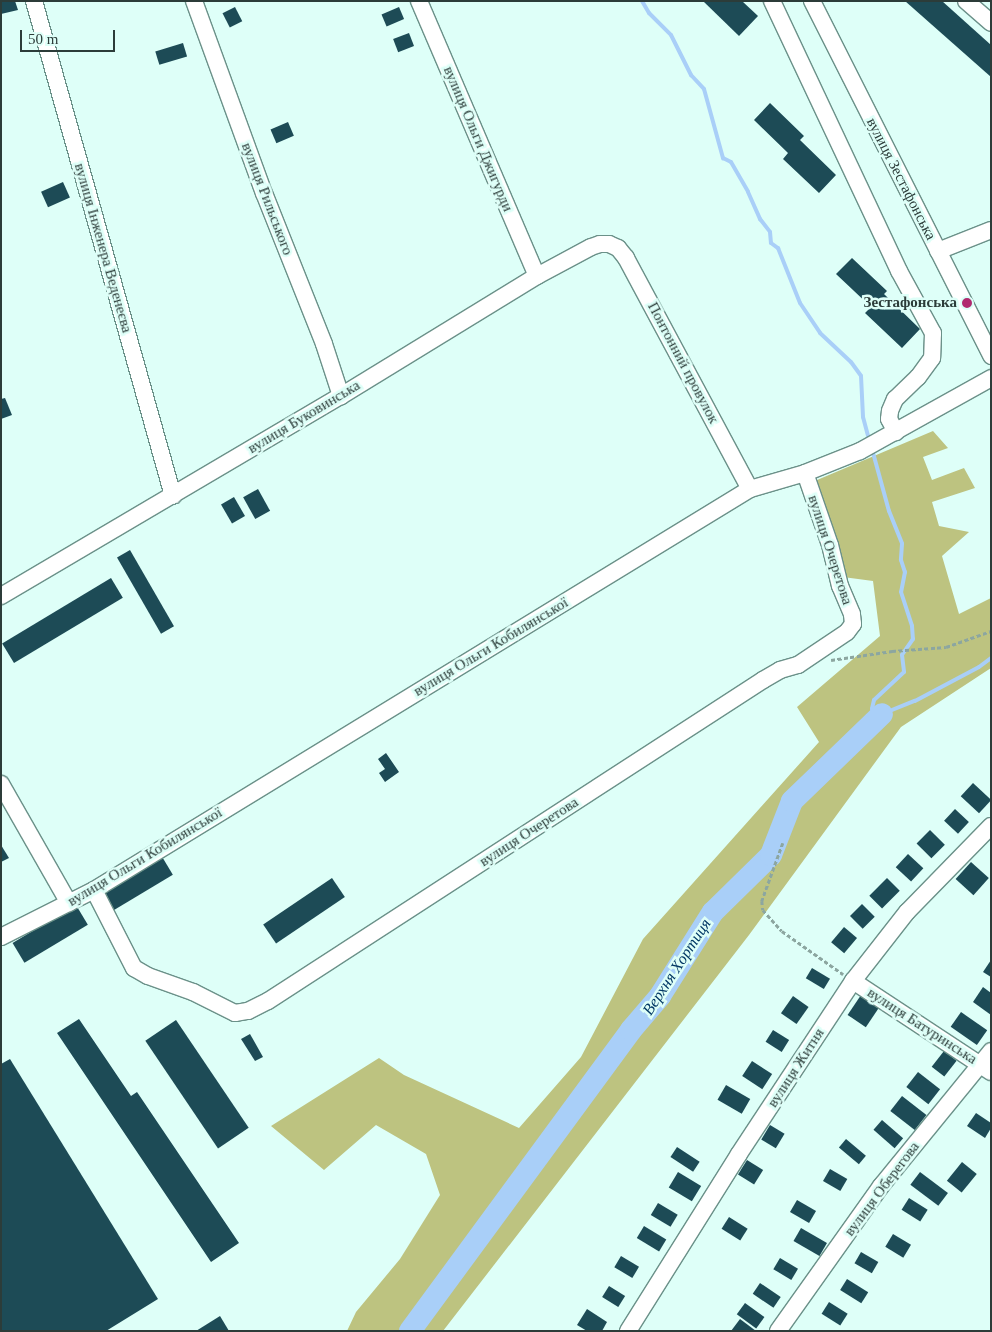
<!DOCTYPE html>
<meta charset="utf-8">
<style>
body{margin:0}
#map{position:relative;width:992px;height:1332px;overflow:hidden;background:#defff8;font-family:"Times New Roman",serif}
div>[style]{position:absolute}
.forest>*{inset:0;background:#bdc380}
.stream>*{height:4px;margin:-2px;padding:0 2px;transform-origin:2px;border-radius:2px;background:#a9cff8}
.river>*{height:22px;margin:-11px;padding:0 11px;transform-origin:11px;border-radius:11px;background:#a9cff8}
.building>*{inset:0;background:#1d4b56;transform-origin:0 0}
.path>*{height:2.5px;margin-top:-1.25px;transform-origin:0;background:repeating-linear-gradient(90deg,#8ca6a0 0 4px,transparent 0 6.5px)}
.roads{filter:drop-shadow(1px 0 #6b9189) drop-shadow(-1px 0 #6b9189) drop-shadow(0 1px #6b9189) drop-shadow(0 -1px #6b9189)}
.minor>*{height:16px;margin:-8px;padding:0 8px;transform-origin:8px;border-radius:8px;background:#fff}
.dots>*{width:14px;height:14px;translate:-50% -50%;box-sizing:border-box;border:2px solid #defff8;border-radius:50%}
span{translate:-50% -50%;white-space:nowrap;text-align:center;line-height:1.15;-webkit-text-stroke:5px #defff8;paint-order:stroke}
.street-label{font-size:15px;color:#2c3c39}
.poi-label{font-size:15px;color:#2c3c39;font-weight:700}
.right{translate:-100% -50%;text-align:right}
.water-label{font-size:16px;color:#023865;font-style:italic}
.frame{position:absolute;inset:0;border:2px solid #2c3c39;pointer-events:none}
.scale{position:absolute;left:20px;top:30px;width:95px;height:22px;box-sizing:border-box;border:2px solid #2c3c39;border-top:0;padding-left:6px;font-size:15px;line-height:18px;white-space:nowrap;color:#2c3c39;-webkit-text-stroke:4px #defff8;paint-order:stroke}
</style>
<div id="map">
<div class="forest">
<i style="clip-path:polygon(933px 431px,948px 448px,923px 457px,932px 480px,964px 468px,975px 488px,932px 502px,939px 526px,969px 532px,942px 556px,959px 614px,991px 598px,991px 668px,901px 727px,749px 935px,443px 1331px,347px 1331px,356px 1312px,400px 1259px,440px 1195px,426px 1154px,376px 1125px,324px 1170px,271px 1126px,379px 1058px,404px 1075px,519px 1128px,581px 1057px,643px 939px,819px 742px,797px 707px,880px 636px,873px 581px,843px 577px,810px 483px)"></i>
</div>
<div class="stream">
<i style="left:642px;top:1px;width:14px;rotate:60deg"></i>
<i style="left:649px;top:13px;width:31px;rotate:45deg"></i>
<i style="left:671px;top:35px;width:45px;rotate:63.4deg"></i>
<i style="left:691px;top:75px;width:19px;rotate:47deg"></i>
<i style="left:704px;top:89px;width:72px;rotate:74.6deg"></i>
<i style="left:723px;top:158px;width:9px;rotate:27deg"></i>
<i style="left:731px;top:162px;width:34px;rotate:60deg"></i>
<i style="left:748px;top:192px;width:30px;rotate:66deg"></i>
<i style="left:760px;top:219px;width:16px;rotate:52deg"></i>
<i style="left:770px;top:232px;width:11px;rotate:85deg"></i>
<i style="left:771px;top:243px;width:9px;rotate:36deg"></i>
<i style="left:778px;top:248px;width:59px;rotate:68.2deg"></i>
<i style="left:800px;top:303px;width:36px;rotate:56deg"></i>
<i style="left:820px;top:333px;width:42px;rotate:43.1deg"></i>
<i style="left:851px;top:362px;width:17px;rotate:54deg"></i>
<i style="left:861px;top:376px;width:41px;rotate:87.2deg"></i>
<i style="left:863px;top:417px;width:24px;rotate:75deg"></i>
<i style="left:872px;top:449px;width:64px;rotate:74.7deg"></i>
<i style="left:889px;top:511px;width:35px;rotate:68deg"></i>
<i style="left:902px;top:544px;width:16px;rotate:94deg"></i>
<i style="left:901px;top:560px;width:13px;rotate:72deg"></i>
<i style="left:905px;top:572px;width:20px;rotate:101deg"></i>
<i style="left:901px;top:592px;width:36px;rotate:72deg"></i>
<i style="left:912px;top:626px;width:13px;rotate:86deg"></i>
<i style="left:913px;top:639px;width:19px;rotate:125deg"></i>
<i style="left:902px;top:655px;width:17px;rotate:83deg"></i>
<i style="left:904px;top:672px;width:41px;rotate:137deg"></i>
<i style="left:874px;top:700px;width:9px;rotate:103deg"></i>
<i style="left:872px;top:709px;width:11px;rotate:75deg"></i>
<i style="left:882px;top:714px;width:35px;rotate:-22deg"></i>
<i style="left:915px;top:701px;width:72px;rotate:-28deg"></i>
<i style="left:979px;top:667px;width:15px;rotate:-37deg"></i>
</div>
<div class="river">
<i style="left:410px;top:1331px;width:373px;rotate:-53.7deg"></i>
<i style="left:631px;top:1030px;width:45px;rotate:-49.5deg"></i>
<i style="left:660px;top:996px;width:99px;rotate:-57.8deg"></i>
<i style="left:713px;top:912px;width:81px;rotate:-44.5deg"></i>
<i style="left:771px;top:855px;width:58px;rotate:-68.7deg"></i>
<i style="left:792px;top:801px;width:125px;rotate:-44deg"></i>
</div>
<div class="building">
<i style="clip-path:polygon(1px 1px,15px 1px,18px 10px,1px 14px)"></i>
<i style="clip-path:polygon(703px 1px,742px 1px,758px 16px,739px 36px)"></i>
<i style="clip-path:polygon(905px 1px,942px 1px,991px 45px,991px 77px)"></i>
<i style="left:235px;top:7px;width:16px;height:14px;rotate:63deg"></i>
<i style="left:399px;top:7px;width:13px;height:19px;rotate:67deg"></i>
<i style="left:409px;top:33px;width:14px;height:17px;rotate:69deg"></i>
<i style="left:183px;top:43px;width:14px;height:29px;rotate:73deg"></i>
<i style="clip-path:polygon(770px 103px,804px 136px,800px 140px,836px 175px,819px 193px,783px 159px,788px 153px,754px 120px)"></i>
<i style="left:288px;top:122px;width:15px;height:19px;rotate:67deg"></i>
<i style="left:63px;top:182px;width:17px;height:24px;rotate:66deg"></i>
<i style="clip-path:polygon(852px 258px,887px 291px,884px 294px,920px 329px,902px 348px,865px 313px,871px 307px,836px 274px)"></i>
<i style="clip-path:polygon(5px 398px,12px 415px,1px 419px,1px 399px)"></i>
<i style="left:258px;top:489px;width:25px;height:17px;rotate:61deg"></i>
<i style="left:234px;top:497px;width:22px;height:15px;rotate:60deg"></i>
<i style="left:130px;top:550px;width:88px;height:15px;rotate:60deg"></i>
<i style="left:111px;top:578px;width:23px;height:127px;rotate:59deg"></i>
<i style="clip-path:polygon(386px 753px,399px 772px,385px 782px,379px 773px,385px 769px,378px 759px)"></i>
<i style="left:973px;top:783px;width:25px;height:18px;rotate:43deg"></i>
<i style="left:955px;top:809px;width:19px;height:16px;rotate:43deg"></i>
<i style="left:930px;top:830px;width:21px;height:19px;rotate:45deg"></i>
<i style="clip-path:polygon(1px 845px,9px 858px,1px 862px)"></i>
<i style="left:908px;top:854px;width:21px;height:18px;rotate:43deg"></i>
<i style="left:161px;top:855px;width:23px;height:71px;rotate:59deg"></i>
<i style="left:971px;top:862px;width:24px;height:23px;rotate:42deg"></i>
<i style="left:332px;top:878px;width:23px;height:83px;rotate:56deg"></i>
<i style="left:887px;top:878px;width:18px;height:25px;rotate:45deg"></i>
<i style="left:862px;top:904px;width:18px;height:17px;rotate:45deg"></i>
<i style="left:76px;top:905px;width:23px;height:74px;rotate:59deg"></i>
<i style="left:844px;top:927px;width:17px;height:20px;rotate:40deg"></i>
<i style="clip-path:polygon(991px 960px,991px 977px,983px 972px)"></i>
<i style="left:812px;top:968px;width:21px;height:12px;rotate:31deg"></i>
<i style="clip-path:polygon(983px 987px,991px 993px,991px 1015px,973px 1002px)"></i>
<i style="left:861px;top:995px;width:22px;height:24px;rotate:34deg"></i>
<i style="left:793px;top:996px;width:19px;height:21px;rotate:35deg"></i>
<i style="left:961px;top:1012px;width:32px;height:18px;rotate:35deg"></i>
<i style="clip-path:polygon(79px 1019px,131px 1096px,137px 1092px,239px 1243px,211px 1262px,57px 1033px)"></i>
<i style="left:176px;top:1020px;width:130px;height:37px;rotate:56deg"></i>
<i style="left:773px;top:1030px;width:19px;height:14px;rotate:32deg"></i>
<i style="clip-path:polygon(250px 1034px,263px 1057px,255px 1061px,241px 1039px)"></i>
<i style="left:944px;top:1051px;width:16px;height:20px;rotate:38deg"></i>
<i style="clip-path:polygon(10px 1059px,158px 1299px,106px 1331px,1px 1331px,1px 1064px)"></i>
<i style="left:752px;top:1061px;width:24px;height:18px;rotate:33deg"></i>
<i style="left:918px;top:1072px;width:28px;height:19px;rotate:38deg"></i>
<i style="left:726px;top:1085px;width:28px;height:17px;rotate:30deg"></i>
<i style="left:902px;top:1096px;width:31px;height:19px;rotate:38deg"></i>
<i style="clip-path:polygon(976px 1113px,991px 1123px,991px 1128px,985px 1138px,967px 1126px)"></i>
<i style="left:882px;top:1120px;width:28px;height:13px;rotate:41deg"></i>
<i style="left:770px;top:1125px;width:17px;height:17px;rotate:31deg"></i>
<i style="left:846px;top:1139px;width:26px;height:11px;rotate:40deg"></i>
<i style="left:677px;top:1147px;width:27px;height:12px;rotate:33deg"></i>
<i style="left:747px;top:1160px;width:19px;height:17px;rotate:32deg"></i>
<i style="left:962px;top:1162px;width:19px;height:24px;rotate:39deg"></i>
<i style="left:830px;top:1169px;width:20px;height:14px;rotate:30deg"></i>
<i style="left:678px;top:1172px;width:27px;height:18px;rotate:31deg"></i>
<i style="left:920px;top:1172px;width:35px;height:16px;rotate:37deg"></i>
<i style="left:909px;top:1198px;width:22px;height:14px;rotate:32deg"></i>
<i style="left:797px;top:1200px;width:22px;height:14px;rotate:30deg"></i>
<i style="left:658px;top:1203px;width:23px;height:14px;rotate:31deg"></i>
<i style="left:729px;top:1217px;width:22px;height:14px;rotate:32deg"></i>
<i style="left:644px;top:1226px;width:26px;height:14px;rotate:31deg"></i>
<i style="left:801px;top:1228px;width:30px;height:15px;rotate:30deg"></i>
<i style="left:893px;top:1234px;width:21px;height:15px;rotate:31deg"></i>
<i style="left:861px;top:1252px;width:20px;height:13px;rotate:30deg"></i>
<i style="left:621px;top:1256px;width:21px;height:13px;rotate:31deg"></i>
<i style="left:780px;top:1258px;width:21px;height:13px;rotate:31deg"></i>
<i style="left:847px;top:1279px;width:25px;height:13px;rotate:32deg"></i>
<i style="left:760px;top:1283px;width:25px;height:13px;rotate:34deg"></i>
<i style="left:609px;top:1286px;width:19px;height:13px;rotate:32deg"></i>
<i style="left:829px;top:1302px;width:22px;height:14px;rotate:32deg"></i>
<i style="left:745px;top:1303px;width:24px;height:14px;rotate:36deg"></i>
<i style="clip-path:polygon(587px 1309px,607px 1322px,602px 1331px,587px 1331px,577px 1325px)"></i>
<i style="clip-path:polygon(220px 1316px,229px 1331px,196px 1331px)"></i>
<i style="clip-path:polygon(740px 1319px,756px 1331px,731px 1331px)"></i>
</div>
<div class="path">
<i style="left:831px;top:660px;width:62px;rotate:-8.4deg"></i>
<i style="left:892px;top:651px;width:54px;rotate:-4.2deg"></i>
<i style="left:946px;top:647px;width:48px;rotate:-19.6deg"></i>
<i style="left:783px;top:843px;width:62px;rotate:109.9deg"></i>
<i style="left:762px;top:901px;width:9px;rotate:84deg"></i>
<i style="left:763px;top:910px;width:28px;rotate:48deg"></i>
<i style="left:782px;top:931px;width:75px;rotate:35.2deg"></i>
</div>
<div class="roads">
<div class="minor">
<i style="left:34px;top:1px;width:514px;rotate:74.31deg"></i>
<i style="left:194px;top:1px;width:204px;rotate:70deg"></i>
<i style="left:264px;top:193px;width:162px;rotate:68.3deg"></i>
<i style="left:324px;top:344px;width:55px;rotate:71.9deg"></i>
<i style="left:419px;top:1px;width:299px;rotate:66.8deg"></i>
<i style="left:772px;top:1px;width:298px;rotate:64.8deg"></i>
<i style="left:899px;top:271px;width:71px;rotate:61.3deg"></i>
<i style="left:933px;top:333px;width:25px;rotate:92deg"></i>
<i style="left:932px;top:358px;width:24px;rotate:126deg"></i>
<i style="left:918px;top:377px;width:32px;rotate:136deg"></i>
<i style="left:895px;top:399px;width:13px;rotate:113deg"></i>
<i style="left:890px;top:411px;width:8px;rotate:97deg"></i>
<i style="left:889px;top:419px;width:15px;rotate:62deg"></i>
<i style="left:812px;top:1px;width:398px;rotate:63.2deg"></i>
<i style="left:966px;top:1px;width:33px;rotate:41deg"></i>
<i style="left:938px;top:251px;width:57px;rotate:-21.6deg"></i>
<i style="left:1px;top:596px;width:394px;rotate:-30.5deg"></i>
<i style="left:341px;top:396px;width:230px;rotate:-31.5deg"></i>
<i style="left:537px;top:276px;width:61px;rotate:-28.2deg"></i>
<i style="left:591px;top:247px;width:9px;rotate:-18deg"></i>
<i style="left:600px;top:244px;width:9px"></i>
<i style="left:609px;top:244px;width:10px;rotate:24deg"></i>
<i style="left:618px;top:248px;width:13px;rotate:51deg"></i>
<i style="left:626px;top:258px;width:262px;rotate:61.8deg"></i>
<i style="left:1px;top:784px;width:137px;rotate:60.3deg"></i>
<i style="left:94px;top:890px;width:88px;rotate:62.9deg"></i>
<i style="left:134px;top:968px;width:16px;rotate:30deg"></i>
<i style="left:148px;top:976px;width:48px;rotate:19.6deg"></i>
<i style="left:193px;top:992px;width:47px;rotate:26.6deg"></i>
<i style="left:235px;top:1013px;width:13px;rotate:-9deg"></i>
<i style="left:248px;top:1011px;width:22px;rotate:-27deg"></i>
<i style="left:268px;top:1001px;width:590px;rotate:-32.96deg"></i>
<i style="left:763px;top:680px;width:20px;rotate:-30deg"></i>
<i style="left:780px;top:670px;width:19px;rotate:-16deg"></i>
<i style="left:798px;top:665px;width:59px;rotate:-34deg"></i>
<i style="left:847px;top:632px;width:10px;rotate:-53deg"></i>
<i style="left:853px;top:624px;width:10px;rotate:-96deg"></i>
<i style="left:852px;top:614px;width:30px;rotate:-113deg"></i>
<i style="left:840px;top:586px;width:42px;rotate:-103.7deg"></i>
<i style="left:830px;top:545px;width:76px;rotate:-109.1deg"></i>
<i style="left:1px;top:937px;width:104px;rotate:-26.8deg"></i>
<i style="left:94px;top:890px;width:769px;rotate:-31.44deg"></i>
<i style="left:750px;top:489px;width:57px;rotate:-16.2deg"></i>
<i style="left:805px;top:473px;width:59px;rotate:-21.8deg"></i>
<i style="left:860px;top:451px;width:150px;rotate:-29.1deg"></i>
<i style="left:853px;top:981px;width:165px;rotate:33.4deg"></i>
<i style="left:628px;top:1331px;width:209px;rotate:-57.9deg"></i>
<i style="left:739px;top:1154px;width:207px;rotate:-56.6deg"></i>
<i style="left:853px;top:981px;width:88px;rotate:-52deg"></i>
<i style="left:907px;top:912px;width:120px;rotate:-45.7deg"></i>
<i style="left:778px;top:1331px;width:178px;rotate:-54.6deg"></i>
<i style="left:881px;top:1186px;width:174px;rotate:-50.8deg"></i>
</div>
</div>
<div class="dots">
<i style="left:967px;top:303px;background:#b02a6f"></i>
</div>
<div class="street-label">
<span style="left:478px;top:139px;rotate:67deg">вулиця Ольги Джигурди</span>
<span style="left:901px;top:179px;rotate:63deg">вулиця Зестафонська</span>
<span style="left:267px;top:199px;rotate:69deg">вулиця Рильського</span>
<span style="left:103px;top:248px;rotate:74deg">вулиця Інженера Веденеєва</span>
<span style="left:683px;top:363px;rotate:62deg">Понтонний провулок</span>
<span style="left:304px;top:417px;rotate:-31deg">вулиця Буковинська</span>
<span style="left:830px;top:550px;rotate:72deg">вулиця Очеретова</span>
<span style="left:491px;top:647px;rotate:-31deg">вулиця Ольги Кобилянської</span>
<span style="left:529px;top:832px;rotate:-33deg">вулиця Очеретова</span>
<span style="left:145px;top:857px;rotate:-31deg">вулиця Ольги Кобилянської</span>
<span style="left:922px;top:1026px;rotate:33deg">вулиця Батуринська</span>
<span style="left:796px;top:1068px;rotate:-57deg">вулиця Житня</span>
<span style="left:882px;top:1189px;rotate:-53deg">вулиця Оберегова</span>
</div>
<div class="poi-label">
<span class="right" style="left:957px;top:303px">Зестафонська</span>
</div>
<div class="water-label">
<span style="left:677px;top:967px;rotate:-57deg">Верхня Хортиця</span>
</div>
<div class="frame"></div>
<div class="scale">50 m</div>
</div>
